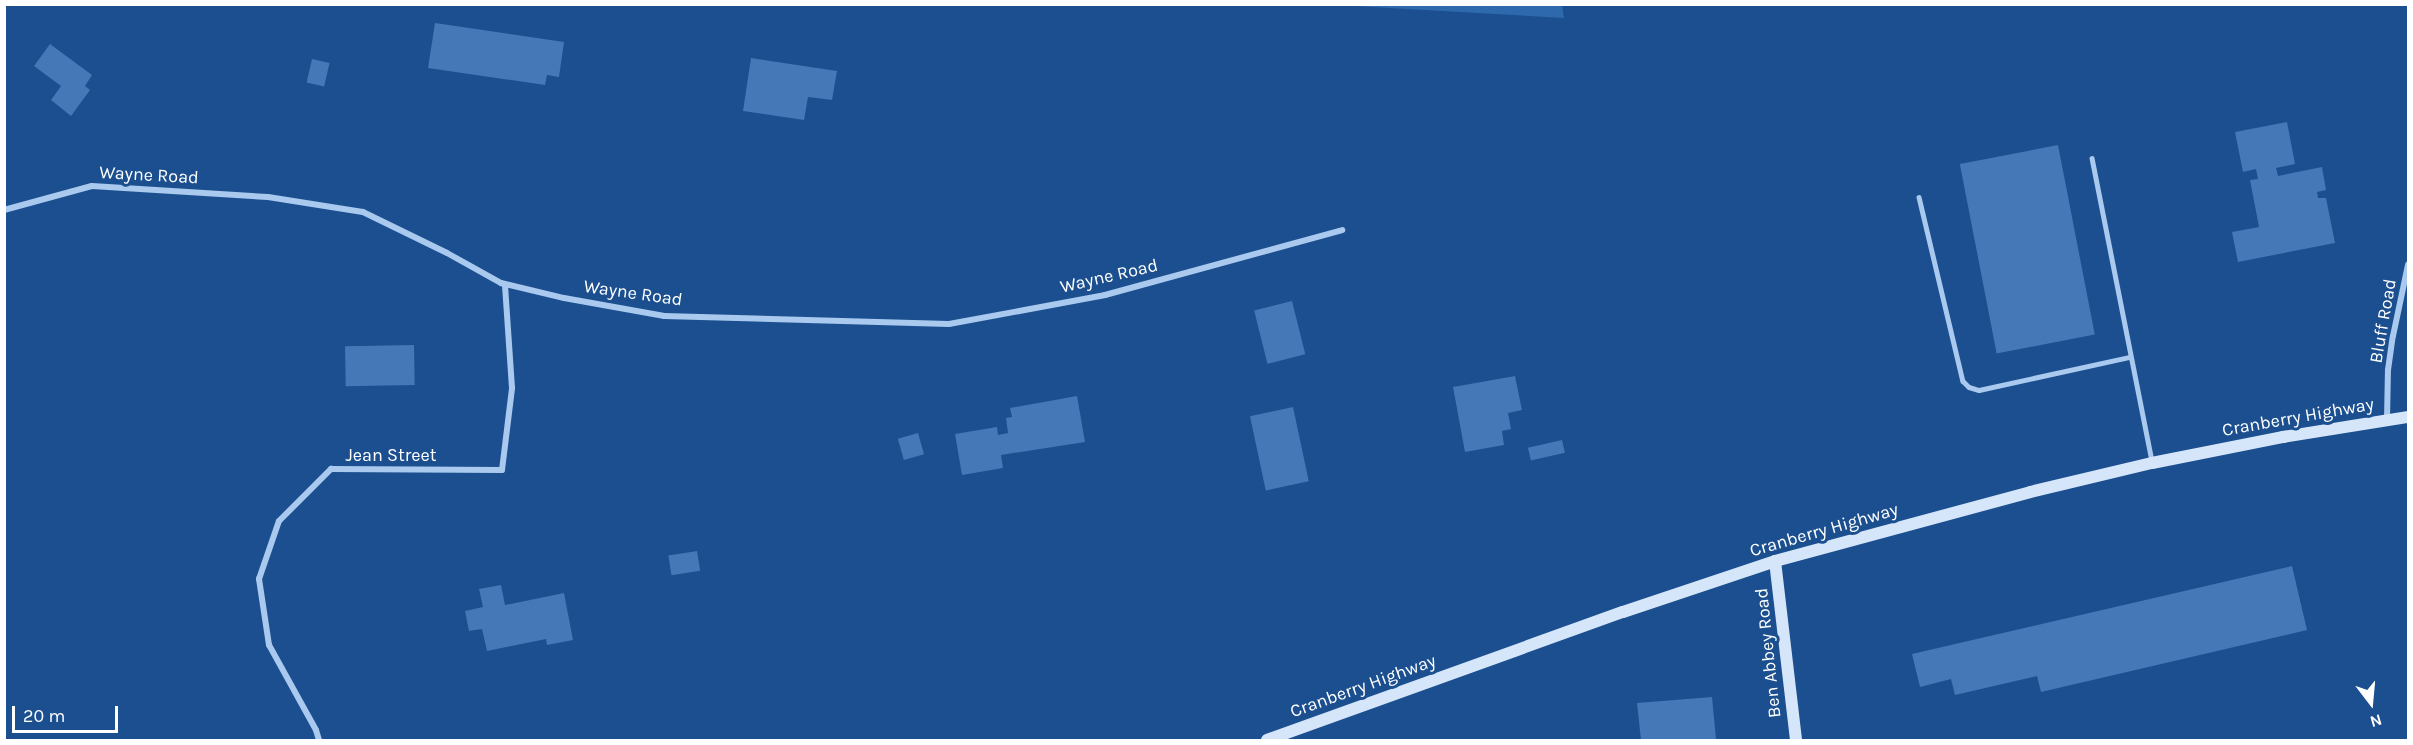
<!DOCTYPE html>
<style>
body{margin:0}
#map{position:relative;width:2413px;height:745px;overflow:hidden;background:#1b4f8f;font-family:Karla,sans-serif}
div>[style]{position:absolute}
.green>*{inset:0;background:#2e69ad}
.building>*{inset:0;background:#4478b7;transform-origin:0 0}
.lane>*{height:4.5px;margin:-2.25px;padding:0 2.25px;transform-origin:2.25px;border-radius:2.25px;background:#a9c9ee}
.street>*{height:6px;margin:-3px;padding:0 3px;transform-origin:3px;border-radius:3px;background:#a9c9ee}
.secondary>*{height:12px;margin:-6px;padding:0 6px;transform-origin:6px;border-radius:6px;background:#d6e6fa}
span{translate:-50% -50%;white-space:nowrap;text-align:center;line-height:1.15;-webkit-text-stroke:6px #1b4f8f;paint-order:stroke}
.street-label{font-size:18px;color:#fff}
.frame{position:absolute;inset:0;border:6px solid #fff;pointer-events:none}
.north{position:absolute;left:2341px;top:673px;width:60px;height:60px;-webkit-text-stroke:4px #1b4f8f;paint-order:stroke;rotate:164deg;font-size:16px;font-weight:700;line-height:24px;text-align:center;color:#fff}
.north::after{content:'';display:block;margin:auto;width:21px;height:27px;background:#fff;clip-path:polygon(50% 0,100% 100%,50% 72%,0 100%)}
.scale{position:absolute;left:12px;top:706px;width:106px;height:27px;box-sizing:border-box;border:3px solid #fff;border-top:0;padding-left:8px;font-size:18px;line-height:21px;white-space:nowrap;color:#fff;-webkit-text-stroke:4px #1b4f8f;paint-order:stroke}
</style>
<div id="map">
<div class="green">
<i style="clip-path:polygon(1337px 5px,1562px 5px,1564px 18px)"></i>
</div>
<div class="building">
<i style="clip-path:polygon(435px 23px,564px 42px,559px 77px,547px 75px,545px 85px,428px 68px)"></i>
<i style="clip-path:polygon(50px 44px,92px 75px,85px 86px,90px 90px,71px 116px,51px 100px,61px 86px,34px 66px)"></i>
<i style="clip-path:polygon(751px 58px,837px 71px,832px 100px,808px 97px,804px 120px,743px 111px)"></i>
<i style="left:312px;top:59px;width:18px;height:24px;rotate:13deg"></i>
<i style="clip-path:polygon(2287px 122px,2295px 164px,2276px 168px,2278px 176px,2322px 167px,2326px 190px,2317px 192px,2318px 198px,2326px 198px,2335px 243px,2238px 262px,2232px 232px,2259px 227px,2250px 180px,2258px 179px,2256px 169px,2243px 172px,2235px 132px)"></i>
<i style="left:2058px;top:145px;width:193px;height:100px;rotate:79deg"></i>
<i style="left:1292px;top:301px;width:55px;height:39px;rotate:76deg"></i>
<i style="left:414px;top:345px;width:40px;height:69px;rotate:89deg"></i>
<i style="clip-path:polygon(1515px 376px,1522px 410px,1508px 413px,1511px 429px,1502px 431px,1504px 445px,1465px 452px,1453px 387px)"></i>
<i style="clip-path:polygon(1077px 396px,1085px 442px,1001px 455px,1003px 468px,962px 475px,955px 434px,997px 427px,998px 435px,1008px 433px,1006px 418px,1012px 417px,1010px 408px)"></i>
<i style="left:1293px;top:407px;width:76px;height:44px;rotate:78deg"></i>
<i style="left:918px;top:433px;width:22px;height:21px;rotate:74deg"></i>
<i style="left:1562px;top:440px;width:13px;height:35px;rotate:77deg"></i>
<i style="left:697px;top:551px;width:20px;height:29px;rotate:81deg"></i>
<i style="clip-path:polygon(2292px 566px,2307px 630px,2041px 692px,2037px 676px,1955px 695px,1951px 679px,1920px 687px,1912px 654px)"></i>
<i style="clip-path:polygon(501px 585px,505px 605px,564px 593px,573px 640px,547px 645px,546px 639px,487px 651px,482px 629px,469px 631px,465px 611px,483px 607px,479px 589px)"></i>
<i style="clip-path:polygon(1712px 697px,1716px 739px,1641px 740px,1637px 703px)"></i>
</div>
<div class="lane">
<i style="left:2092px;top:158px;width:308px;rotate:78.8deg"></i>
<i style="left:1919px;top:197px;width:189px;rotate:76.6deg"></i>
<i style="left:1963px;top:381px;width:8px;rotate:45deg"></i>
<i style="left:1969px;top:387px;width:10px;rotate:17deg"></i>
<i style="left:1979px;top:390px;width:154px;rotate:-12.4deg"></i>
</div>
<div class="street">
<i style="left:4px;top:210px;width:91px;rotate:-15.3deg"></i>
<i style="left:92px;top:186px;width:176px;rotate:3.6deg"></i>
<i style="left:268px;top:197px;width:96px;rotate:9deg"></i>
<i style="left:363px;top:212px;width:93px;rotate:26deg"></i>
<i style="left:447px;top:253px;width:62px;rotate:29.1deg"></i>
<i style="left:501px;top:283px;width:65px;rotate:13.4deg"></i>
<i style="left:564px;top:298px;width:102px;rotate:10.2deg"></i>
<i style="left:664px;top:316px;width:285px;rotate:1.6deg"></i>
<i style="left:949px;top:324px;width:159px;rotate:-10.5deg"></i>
<i style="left:1105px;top:295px;width:246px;rotate:-15.3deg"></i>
<i style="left:2387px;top:420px;width:50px;rotate:-88.9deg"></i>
<i style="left:2388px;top:370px;width:34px;rotate:-82deg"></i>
<i style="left:2393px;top:336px;width:73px;rotate:-78.1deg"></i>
<i style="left:319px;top:740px;width:10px;rotate:-107deg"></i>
<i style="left:316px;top:730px;width:97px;rotate:-118.9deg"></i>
<i style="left:269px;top:645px;width:67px;rotate:-98.6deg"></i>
<i style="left:259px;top:579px;width:61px;rotate:-71deg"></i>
<i style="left:279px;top:521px;width:74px;rotate:-45deg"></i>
<i style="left:331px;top:469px;width:171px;rotate:0.3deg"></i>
<i style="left:502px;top:470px;width:83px;rotate:-83deg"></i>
<i style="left:512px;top:388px;width:103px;rotate:-93.9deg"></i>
</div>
<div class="secondary">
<i style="left:1775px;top:561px;width:180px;rotate:83.3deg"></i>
<i style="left:1267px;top:740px;width:378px;rotate:-19.8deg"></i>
<i style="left:1623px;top:612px;width:160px;rotate:-18.5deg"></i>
<i style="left:1775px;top:561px;width:264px;rotate:-15.1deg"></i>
<i style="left:2030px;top:492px;width:125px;rotate:-13.4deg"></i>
<i style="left:2152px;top:463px;width:134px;rotate:-11.2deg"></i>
<i style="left:2283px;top:437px;width:127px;rotate:-9.1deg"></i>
</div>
<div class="street-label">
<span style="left:149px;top:175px;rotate:3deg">Wayne Road</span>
<span style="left:1109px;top:276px;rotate:-13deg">Wayne Road</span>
<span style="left:633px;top:293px;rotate:8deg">Wayne Road</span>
<span style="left:2383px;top:321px;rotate:-80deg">Bluff Road</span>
<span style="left:2298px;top:417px;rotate:-10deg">Cranberry Highway</span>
<span style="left:391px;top:455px">Jean Street</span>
<span style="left:1824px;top:530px;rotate:-16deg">Cranberry Highway</span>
<span style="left:1768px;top:653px;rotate:-96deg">Ben Abbey Road</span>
<span style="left:1363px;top:686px;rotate:-20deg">Cranberry Highway</span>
</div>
<div class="frame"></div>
<div class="north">N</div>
<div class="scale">20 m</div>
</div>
